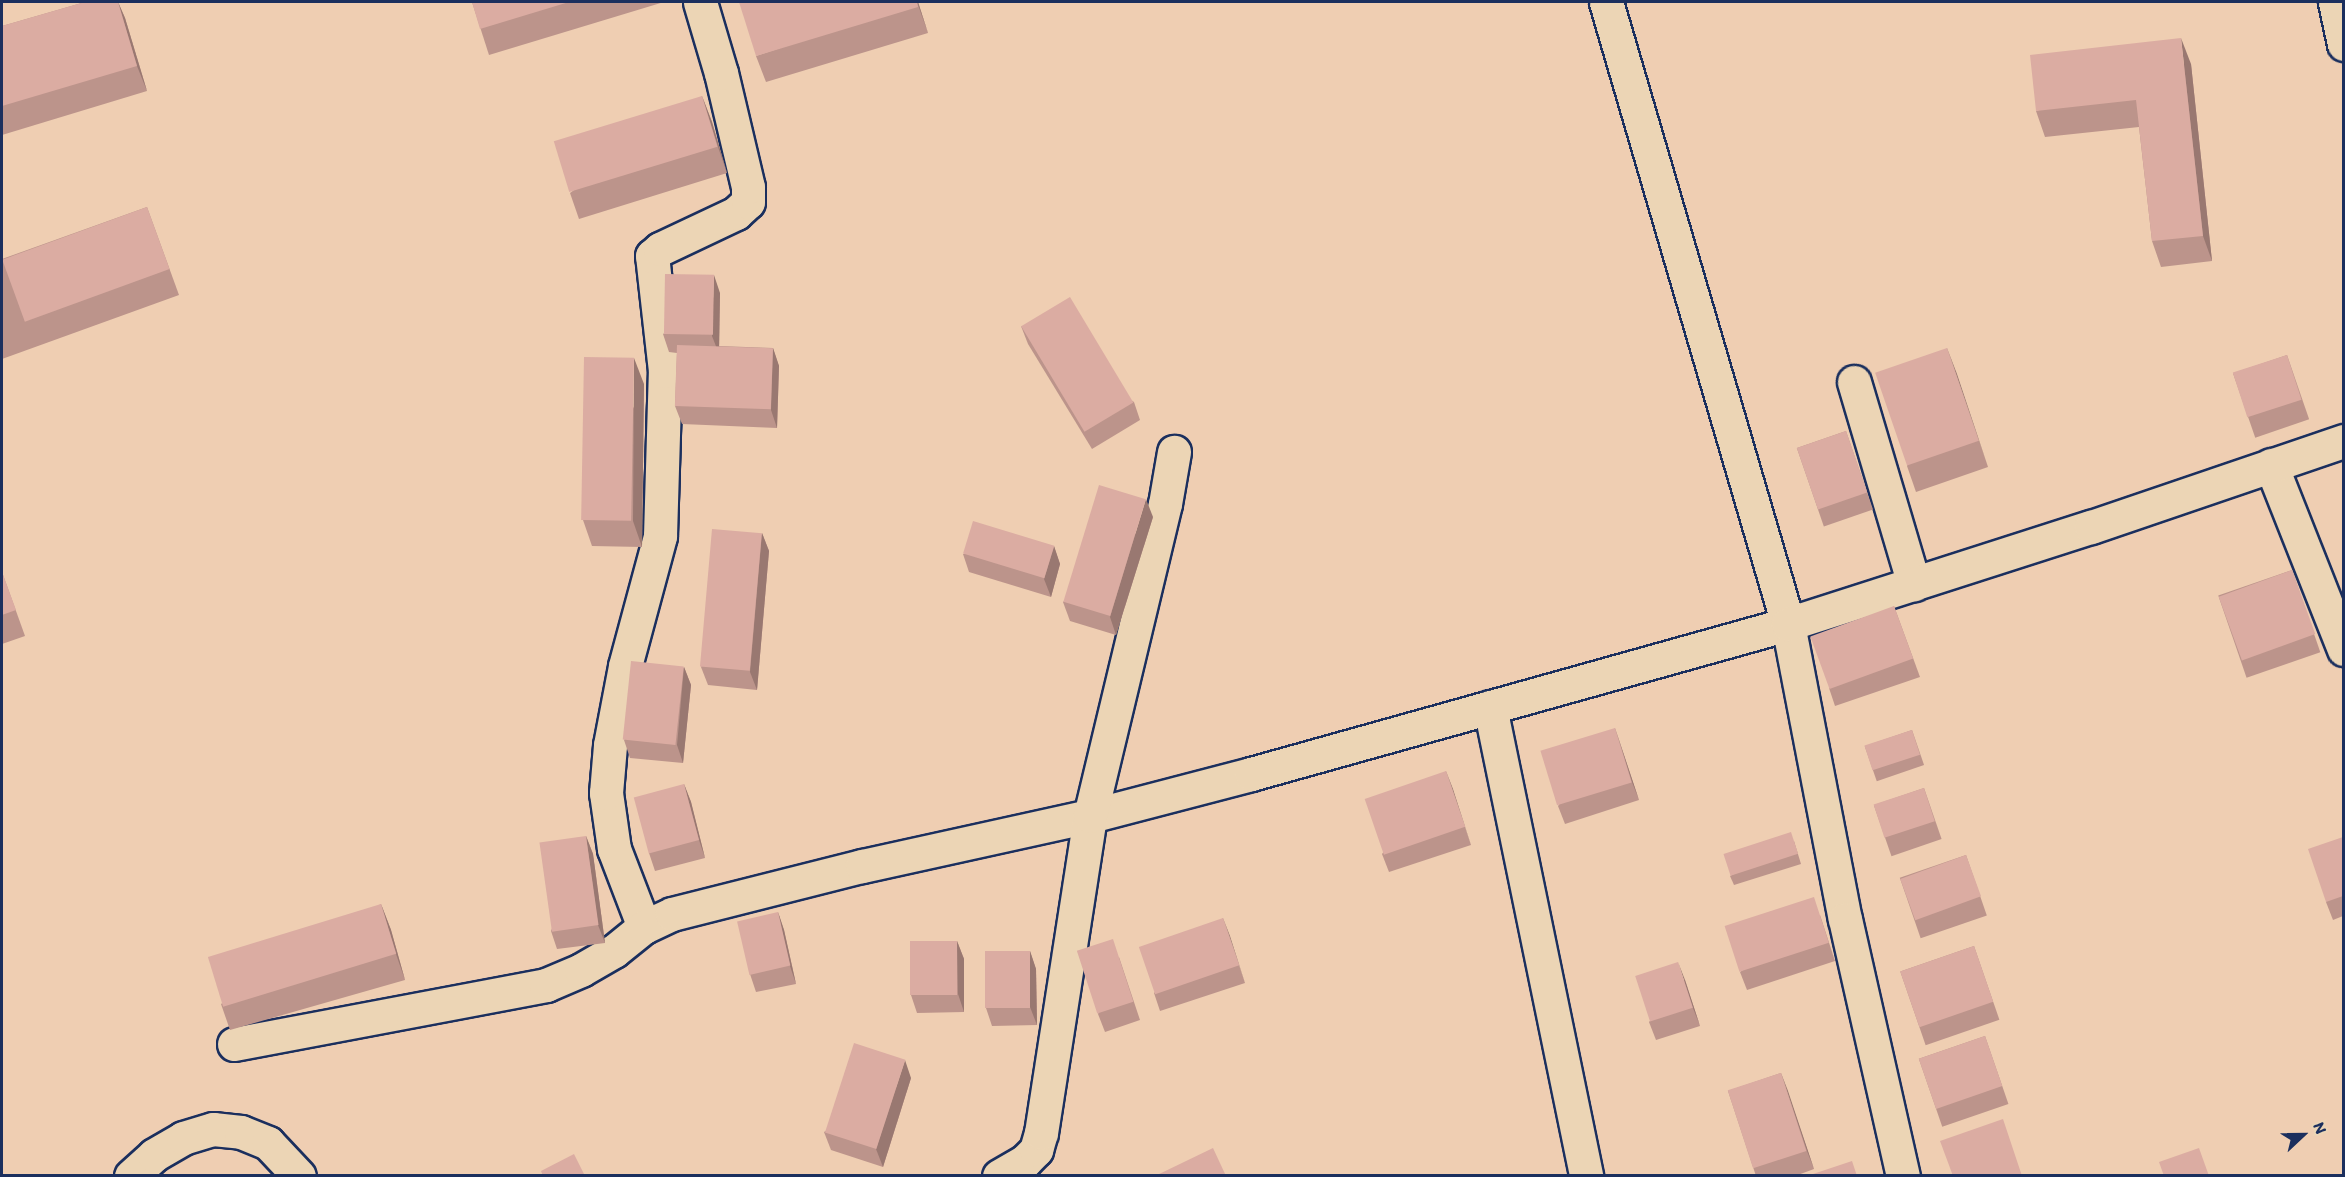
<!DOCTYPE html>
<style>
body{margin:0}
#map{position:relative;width:2345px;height:1177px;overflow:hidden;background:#efceb2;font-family:Itim,sans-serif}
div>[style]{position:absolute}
.roads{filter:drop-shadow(2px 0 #1b2f5e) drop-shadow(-2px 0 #1b2f5e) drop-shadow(0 2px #1b2f5e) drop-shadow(0 -2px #1b2f5e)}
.minor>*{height:33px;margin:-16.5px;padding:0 16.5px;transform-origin:16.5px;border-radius:16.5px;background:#ecd5b5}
.wall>*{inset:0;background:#bc948b;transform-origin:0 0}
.shaded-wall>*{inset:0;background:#997871}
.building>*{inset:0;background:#dbaca2;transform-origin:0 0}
span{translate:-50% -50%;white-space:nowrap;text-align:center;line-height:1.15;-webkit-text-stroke:6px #ecd5b5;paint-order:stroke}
.frame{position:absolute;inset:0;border:3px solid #1b2f5e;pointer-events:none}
.north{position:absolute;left:2273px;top:1105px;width:60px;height:60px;-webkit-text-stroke:4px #ecd5b5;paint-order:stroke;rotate:68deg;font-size:16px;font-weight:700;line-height:24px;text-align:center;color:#1b2f5e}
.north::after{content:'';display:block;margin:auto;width:21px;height:27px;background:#1b2f5e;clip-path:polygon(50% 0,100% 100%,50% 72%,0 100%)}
</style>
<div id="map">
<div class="roads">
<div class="minor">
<i style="left:1606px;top:2px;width:648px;rotate:73.69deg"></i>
<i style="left:1788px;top:624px;width:300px;rotate:79.1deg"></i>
<i style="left:1845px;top:919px;width:263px;rotate:77.3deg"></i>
<i style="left:2335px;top:2px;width:43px;rotate:77.9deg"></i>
<i style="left:1854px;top:382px;width:211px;rotate:73.5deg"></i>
<i style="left:2271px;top:465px;width:198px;rotate:68.4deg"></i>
<i style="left:1490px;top:707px;width:479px;rotate:78.4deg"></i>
<i style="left:644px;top:927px;width:84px;rotate:-111deg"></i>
<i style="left:614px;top:849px;width:57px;rotate:-98.1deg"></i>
<i style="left:606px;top:793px;width:48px;rotate:-85.2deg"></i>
<i style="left:610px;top:745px;width:80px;rotate:-79.2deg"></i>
<i style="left:625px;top:666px;width:135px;rotate:-74.9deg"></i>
<i style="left:660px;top:536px;width:165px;rotate:-88.3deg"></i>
<i style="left:665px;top:371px;width:116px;rotate:-96.4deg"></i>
<i style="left:652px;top:256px;width:11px;rotate:-41deg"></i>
<i style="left:660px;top:249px;width:84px;rotate:-25.3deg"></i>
<i style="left:736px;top:213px;width:16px;rotate:-43deg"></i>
<i style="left:748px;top:202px;width:15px;rotate:-90deg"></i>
<i style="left:748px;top:187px;width:117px;rotate:-103.3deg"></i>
<i style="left:721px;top:73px;width:74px;rotate:-106.5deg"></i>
<i style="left:234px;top:1044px;width:318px;rotate:-10.7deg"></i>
<i style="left:546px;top:985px;width:38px;rotate:-23deg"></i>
<i style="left:581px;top:970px;width:38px;rotate:-30deg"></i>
<i style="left:614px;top:951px;width:38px;rotate:-39deg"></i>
<i style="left:644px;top:927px;width:31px;rotate:-25deg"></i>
<i style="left:672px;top:914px;width:196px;rotate:-14.2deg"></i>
<i style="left:862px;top:866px;width:233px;rotate:-12.4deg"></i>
<i style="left:1090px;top:816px;width:166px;rotate:-14.6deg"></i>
<i style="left:1251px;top:774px;width:558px;rotate:-15.61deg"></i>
<i style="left:1788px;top:624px;width:318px;rotate:-17.8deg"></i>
<i style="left:2091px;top:527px;width:267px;rotate:-18.8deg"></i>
<i style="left:131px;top:1176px;width:31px;rotate:-42deg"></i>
<i style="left:154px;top:1155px;width:34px;rotate:-30deg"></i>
<i style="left:183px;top:1138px;width:31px;rotate:-17deg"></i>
<i style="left:213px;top:1129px;width:28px;rotate:6deg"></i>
<i style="left:241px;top:1132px;width:29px;rotate:22deg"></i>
<i style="left:268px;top:1143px;width:45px;rotate:46.8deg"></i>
<i style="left:999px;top:1176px;width:30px;rotate:-30deg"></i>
<i style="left:1025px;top:1161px;width:16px;rotate:-45deg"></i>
<i style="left:1036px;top:1150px;width:18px;rotate:-74deg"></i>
<i style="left:1041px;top:1133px;width:321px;rotate:-81.2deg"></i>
<i style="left:1090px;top:816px;width:321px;rotate:-76.5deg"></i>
<i style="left:1165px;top:504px;width:53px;rotate:-80.2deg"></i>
</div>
</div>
<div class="wall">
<i style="clip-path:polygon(85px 2px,118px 2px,125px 18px,147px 91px,2px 135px,2px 26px)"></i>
<i style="clip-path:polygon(472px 2px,664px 2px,489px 55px)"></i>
<i style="clip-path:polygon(918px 2px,928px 33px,766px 82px,756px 56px)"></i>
<i style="clip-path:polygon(2191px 64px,2212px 261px,2161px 267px,2152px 241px,2139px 127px,2045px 137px,2036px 111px)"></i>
<i style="clip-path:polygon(702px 96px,712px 122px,727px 173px,579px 219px,570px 193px)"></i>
<i style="clip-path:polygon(147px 207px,179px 295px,2px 359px,2px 259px)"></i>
<i style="clip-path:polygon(720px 293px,719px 346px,773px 348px,779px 366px,777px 428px,682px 424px,675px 406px,677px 353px,669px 352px,663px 334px)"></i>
<i style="clip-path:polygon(1021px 326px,1134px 402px,1140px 420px,1092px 449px,1028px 344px)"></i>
<i style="clip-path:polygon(1947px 348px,1988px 467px,1916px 492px,1907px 466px)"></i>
<i style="left:2287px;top:355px;width:68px;height:57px;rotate:71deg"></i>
<i style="clip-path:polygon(644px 384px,642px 547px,592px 546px,583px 520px)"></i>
<i style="left:1846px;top:431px;width:83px;height:52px;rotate:71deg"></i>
<i style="clip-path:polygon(1153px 517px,1116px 635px,1070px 621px,1063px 602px)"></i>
<i style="clip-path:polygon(762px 533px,769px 551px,757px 690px,708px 685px,701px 667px)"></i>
<i style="clip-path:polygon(1054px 546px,1060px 564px,1051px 597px,969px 572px,963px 554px)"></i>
<i style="left:2292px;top:570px;width:87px;height:78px;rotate:71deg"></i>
<i style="clip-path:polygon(2px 572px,25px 636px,2px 644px)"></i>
<i style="clip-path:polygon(1894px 606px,1920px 677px,1835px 706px,1829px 688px)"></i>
<i style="clip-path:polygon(684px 667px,691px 685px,683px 763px,630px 758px,624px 740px)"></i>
<i style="clip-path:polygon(1615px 728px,1639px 800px,1565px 824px,1558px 806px)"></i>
<i style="left:1912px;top:730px;width:37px;height:50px;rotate:71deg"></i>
<i style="clip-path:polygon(1446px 771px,1471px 845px,1389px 872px,1382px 854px)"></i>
<i style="clip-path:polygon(684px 784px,691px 802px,705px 858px,655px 871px,649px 853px)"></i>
<i style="left:1924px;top:788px;width:54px;height:53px;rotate:71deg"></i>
<i style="clip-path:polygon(586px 836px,593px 854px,605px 943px,557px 949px,551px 931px)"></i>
<i style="clip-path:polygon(2343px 837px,2343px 916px,2333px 920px,2326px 902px)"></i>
<i style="clip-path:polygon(1794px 841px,1801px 864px,1734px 885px,1730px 876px)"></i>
<i style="left:1966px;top:855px;width:64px;height:70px;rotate:71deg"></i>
<i style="clip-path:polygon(381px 904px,391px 930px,405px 980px,230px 1030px,221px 1004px)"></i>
<i style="clip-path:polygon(778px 912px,784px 930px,796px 984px,756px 992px,750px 974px)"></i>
<i style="clip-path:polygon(1820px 915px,1835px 961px,1747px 990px,1740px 972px)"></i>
<i style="clip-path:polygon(1223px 918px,1245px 983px,1160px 1011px,1154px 993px)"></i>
<i style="clip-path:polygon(957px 941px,964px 959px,964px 1012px,917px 1013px,911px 995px)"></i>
<i style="left:1974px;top:946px;width:78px;height:78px;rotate:71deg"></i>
<i style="clip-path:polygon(1030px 951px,1036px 969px,1037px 1025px,992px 1026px,986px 1008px)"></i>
<i style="clip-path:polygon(1119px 957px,1140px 1020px,1105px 1032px,1098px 1014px)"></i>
<i style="clip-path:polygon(1685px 980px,1700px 1026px,1656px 1040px,1649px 1022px)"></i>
<i style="left:1985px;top:1036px;width:72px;height:70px;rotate:71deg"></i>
<i style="clip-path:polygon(1781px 1073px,1814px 1169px,1795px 1176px,1756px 1176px,1728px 1091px)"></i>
<i style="clip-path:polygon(911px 1078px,883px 1167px,831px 1150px,824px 1132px)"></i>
</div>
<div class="shaded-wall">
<i style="clip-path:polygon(118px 2px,125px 18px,147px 91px,137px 66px)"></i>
<i style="clip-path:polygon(917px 2px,918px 2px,928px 33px)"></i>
<i style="clip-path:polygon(2181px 38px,2191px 64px,2212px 261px,2203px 236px)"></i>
<i style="clip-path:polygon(702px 96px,712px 122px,727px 173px,718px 147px)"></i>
<i style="clip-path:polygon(714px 275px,720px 293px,719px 354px,712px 336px)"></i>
<i style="clip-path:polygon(773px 348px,779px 366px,777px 428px,771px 410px)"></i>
<i style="clip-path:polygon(1947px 348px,1957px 374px,1988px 467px,1979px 441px)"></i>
<i style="clip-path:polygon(634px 358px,644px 384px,642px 547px,633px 521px)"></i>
<i style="clip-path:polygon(1146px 499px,1153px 517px,1116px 635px,1110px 617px)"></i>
<i style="clip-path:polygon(762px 533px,769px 551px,757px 690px,750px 672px)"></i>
<i style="clip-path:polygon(1054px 546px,1060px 564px,1051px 597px,1044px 579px)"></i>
<i style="clip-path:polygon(684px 667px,691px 685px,683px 763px,677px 745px)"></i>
<i style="clip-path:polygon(1615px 728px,1639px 800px,1632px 782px)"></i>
<i style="clip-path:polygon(1446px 771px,1453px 789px,1471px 845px,1465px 827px)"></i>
<i style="clip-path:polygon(684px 784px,691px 802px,705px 858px,699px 840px)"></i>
<i style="clip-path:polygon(586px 836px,593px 854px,605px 943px,598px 925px)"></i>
<i style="clip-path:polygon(381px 904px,391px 930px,405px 980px,396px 954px)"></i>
<i style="clip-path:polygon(778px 912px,784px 930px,796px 984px,790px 966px)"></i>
<i style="clip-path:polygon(1223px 918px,1230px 936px,1245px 983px,1239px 965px)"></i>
<i style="clip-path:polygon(957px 941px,964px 959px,964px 1012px,958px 994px)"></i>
<i style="clip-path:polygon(1030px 951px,1036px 969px,1037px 1025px,1030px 1007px)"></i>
<i style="clip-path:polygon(1678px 962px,1685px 980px,1700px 1026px,1693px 1008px)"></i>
<i style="clip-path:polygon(905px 1060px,911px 1078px,883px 1167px,876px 1149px)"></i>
<i style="clip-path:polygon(1781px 1073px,1788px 1091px,1814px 1169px,1807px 1151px)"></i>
</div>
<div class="building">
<i style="clip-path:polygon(85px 2px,118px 2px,137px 66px,2px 106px,2px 26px)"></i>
<i style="clip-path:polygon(472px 2px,569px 2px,480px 29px)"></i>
<i style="clip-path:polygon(739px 2px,917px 2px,918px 7px,756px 56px)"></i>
<i style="clip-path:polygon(2181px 38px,2203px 236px,2152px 241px,2136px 100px,2036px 111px,2030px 55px)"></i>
<i style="left:702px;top:96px;width:53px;height:155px;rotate:73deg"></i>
<i style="left:147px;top:207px;width:66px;height:154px;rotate:70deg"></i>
<i style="left:665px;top:274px;width:49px;height:60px;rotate:1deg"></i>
<i style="left:1070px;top:297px;width:123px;height:57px;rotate:59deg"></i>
<i style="left:677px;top:345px;width:96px;height:61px;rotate:2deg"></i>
<i style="left:1947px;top:348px;width:98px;height:76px;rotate:71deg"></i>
<i style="left:2287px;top:355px;width:47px;height:57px;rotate:72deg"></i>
<i style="left:584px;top:357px;width:50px;height:163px;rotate:1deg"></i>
<i style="left:1846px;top:431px;width:65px;height:52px;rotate:71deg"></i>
<i style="left:1099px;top:485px;width:49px;height:122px;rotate:17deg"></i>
<i style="left:973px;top:521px;width:85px;height:34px;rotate:17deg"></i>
<i style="left:712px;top:529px;width:50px;height:138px;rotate:5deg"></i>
<i style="left:2292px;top:570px;width:68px;height:78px;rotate:70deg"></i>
<i style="clip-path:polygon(2px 572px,16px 610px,2px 615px)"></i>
<i style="left:1894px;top:606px;width:56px;height:89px;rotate:70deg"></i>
<i style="left:631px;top:661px;width:53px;height:79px;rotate:6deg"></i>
<i style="left:1615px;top:728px;width:57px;height:78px;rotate:73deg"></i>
<i style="left:1912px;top:730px;width:26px;height:50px;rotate:72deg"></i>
<i style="left:1446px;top:771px;width:59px;height:86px;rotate:71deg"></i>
<i style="left:684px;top:784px;width:58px;height:52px;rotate:75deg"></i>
<i style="left:1924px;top:788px;width:35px;height:53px;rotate:72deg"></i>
<i style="left:1791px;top:832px;width:23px;height:71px;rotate:72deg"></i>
<i style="left:586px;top:836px;width:90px;height:47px;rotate:82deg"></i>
<i style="clip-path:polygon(2343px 837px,2343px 896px,2326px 902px,2308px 849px)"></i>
<i style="left:1966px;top:855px;width:44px;height:70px;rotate:70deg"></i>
<i style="left:1814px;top:897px;width:48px;height:94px;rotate:72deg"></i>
<i style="left:381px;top:904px;width:52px;height:181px;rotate:73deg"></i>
<i style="left:778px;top:912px;width:55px;height:42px;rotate:77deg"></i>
<i style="left:1223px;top:918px;width:50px;height:89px;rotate:71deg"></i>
<i style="left:1113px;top:939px;width:66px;height:38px;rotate:72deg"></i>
<i style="left:910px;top:941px;width:47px;height:54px"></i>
<i style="left:1974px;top:946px;width:59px;height:78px;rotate:71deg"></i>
<i style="left:985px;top:951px;width:45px;height:57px"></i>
<i style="left:1678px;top:962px;width:48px;height:45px;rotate:72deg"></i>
<i style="left:1985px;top:1036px;width:53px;height:70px;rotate:71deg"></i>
<i style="left:854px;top:1043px;width:54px;height:94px;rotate:18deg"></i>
<i style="left:1781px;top:1073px;width:82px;height:56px;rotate:72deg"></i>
<i style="clip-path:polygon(2003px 1119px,2022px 1176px,1953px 1176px,1940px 1141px)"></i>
<i style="clip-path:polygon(1213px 1148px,1226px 1176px,1155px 1176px)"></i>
<i style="clip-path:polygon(2199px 1148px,2209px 1176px,2164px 1176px,2159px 1162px)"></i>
<i style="clip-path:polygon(574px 1154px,585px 1176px,543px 1176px,541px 1171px)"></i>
<i style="clip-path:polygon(1852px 1161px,1857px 1176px,1807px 1176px)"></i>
</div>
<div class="frame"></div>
<div class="north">N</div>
</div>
